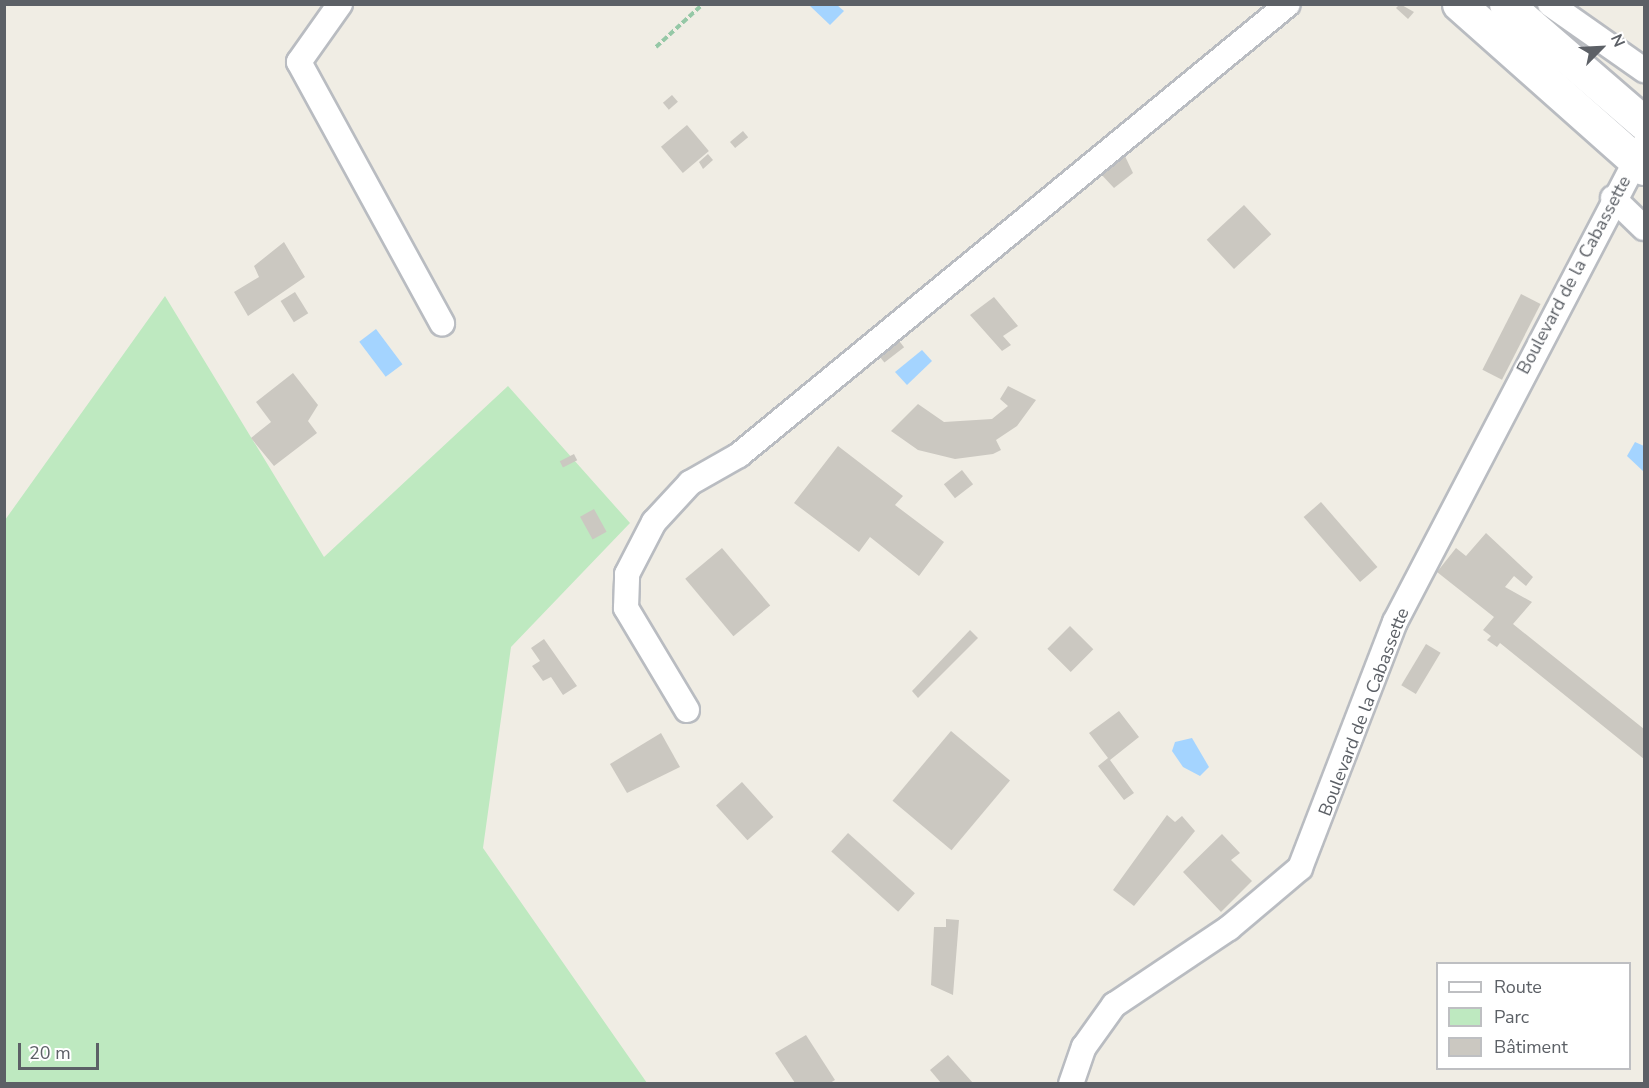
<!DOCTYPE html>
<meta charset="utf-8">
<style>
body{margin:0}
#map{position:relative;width:1649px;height:1088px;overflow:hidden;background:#f0ede4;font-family:"Nunito Sans",sans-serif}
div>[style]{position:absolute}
.green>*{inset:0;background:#bee9c0}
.water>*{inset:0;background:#a4d4ff;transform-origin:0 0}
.building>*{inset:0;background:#cbc8c1;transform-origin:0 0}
.path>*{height:4px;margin-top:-2px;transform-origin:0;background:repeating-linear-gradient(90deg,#95c8a6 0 6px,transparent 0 9px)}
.roads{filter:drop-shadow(2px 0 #b9bcc1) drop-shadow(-2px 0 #b9bcc1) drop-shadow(0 2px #b9bcc1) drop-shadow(0 -2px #b9bcc1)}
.street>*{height:24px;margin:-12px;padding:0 12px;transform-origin:12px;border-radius:12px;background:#fff}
.secondary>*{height:33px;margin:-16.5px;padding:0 16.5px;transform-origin:16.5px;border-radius:16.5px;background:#fff}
span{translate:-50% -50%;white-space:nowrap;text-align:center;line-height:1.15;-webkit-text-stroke:4.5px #fff;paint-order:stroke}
.street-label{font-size:18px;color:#5c6066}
.frame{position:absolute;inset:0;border:6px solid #5c6066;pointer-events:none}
.legend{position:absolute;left:1436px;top:962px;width:195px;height:108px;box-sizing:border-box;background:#fff;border:2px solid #bebfc2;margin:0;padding:8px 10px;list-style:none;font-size:18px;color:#5c6066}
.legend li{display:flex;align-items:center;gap:12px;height:30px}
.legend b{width:30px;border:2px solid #bebfc2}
.north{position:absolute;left:1571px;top:18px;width:60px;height:60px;-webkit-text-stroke:4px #fff;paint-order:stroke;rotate:66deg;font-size:16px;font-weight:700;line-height:24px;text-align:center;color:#5c6066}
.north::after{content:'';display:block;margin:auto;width:21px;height:27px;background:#5c6066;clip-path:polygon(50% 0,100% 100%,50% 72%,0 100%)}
.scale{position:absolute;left:18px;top:1043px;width:81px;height:27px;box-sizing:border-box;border:3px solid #5c6066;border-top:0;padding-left:8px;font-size:18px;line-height:21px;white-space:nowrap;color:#5c6066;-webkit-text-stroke:4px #fff;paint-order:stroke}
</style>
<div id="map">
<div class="green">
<i style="clip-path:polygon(165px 296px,324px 557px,508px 386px,630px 523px,511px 647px,483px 848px,647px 1083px,5px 1084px,5px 520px)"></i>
</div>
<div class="water">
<i style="clip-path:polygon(809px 5px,837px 5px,844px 11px,830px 25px)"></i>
<i style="left:376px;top:329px;width:44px;height:21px;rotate:53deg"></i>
<i style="clip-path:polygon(922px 350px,932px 361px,907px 385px,895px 372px)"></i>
<i style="clip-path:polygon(1635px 442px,1644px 446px,1644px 472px,1627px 456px)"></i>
<i style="clip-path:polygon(1192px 738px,1209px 767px,1200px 776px,1183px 767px,1172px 751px,1175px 742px)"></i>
</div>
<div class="building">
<i style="clip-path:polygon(1400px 4px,1414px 12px,1408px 19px,1396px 8px)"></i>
<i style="left:672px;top:95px;width:9px;height:12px;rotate:49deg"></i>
<i style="left:687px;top:125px;width:34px;height:34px;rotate:50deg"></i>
<i style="left:743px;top:131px;width:8px;height:17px;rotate:50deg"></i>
<i style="clip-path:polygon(1123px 152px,1133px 173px,1114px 188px,1099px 172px)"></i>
<i style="clip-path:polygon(708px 154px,713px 160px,703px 169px,699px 162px)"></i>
<i style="left:1244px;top:205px;width:40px;height:51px;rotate:47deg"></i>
<i style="clip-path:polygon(284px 242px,305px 277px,248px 316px,234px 292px,259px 277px,254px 266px)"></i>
<i style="left:295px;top:292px;width:25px;height:17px;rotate:58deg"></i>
<i style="left:1521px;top:294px;width:22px;height:85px;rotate:27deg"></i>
<i style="clip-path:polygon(994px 297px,1018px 326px,1003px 336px,1011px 345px,1002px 351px,970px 315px)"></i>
<i style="left:893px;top:333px;width:18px;height:25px;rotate:52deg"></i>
<i style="clip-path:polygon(293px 373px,318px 405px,308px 421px,317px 433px,274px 466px,251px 438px,271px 422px,256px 402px)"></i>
<i style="clip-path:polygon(1008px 386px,1036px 400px,1017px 426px,996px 440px,1001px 450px,993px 454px,955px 459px,918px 450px,891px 431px,918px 404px,944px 422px,992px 419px,1008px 406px,1000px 399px)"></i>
<i style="clip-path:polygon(838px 446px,903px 496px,895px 505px,944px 542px,919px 576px,870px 537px,859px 552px,794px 503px)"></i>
<i style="left:574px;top:454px;width:7px;height:16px;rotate:63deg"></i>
<i style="left:962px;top:470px;width:18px;height:23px;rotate:52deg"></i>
<i style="left:1321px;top:502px;width:86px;height:23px;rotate:49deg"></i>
<i style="left:594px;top:509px;width:26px;height:16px;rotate:61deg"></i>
<i style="clip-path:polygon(1486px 533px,1533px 577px,1526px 586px,1514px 576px,1505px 587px,1532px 602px,1513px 624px,1644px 729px,1644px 759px,1500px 643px,1497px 647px,1487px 640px,1491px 636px,1483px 630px,1494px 617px,1437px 572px,1456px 548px,1466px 556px)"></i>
<i style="left:722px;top:548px;width:75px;height:48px;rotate:50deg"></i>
<i style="left:1070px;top:626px;width:33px;height:32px;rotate:45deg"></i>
<i style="clip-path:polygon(970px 630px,978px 638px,918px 698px,912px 691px)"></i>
<i style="clip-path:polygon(544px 639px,577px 686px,563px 695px,551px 677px,543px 681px,532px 666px,540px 661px,531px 648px)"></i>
<i style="left:1426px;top:644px;width:17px;height:48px;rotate:31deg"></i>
<i style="clip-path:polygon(1119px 711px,1139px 737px,1110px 760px,1134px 793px,1124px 800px,1098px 766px,1108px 758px,1089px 733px)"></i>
<i style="left:951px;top:731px;width:77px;height:91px;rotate:40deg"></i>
<i style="clip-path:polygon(661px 733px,680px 767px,627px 793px,610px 764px)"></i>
<i style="left:742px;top:782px;width:47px;height:35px;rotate:48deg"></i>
<i style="clip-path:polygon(1167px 815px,1175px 822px,1182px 816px,1195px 831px,1134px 906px,1113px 890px)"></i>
<i style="left:848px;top:833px;width:90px;height:25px;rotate:42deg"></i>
<i style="clip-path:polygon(1222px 834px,1240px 853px,1231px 860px,1252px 881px,1221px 912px,1183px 872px)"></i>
<i style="clip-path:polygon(946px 919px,959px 920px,953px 995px,931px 985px,934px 927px,946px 927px)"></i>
<i style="clip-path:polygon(806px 1035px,835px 1080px,830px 1083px,795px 1083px,775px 1053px)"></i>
<i style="clip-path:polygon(948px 1055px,973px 1083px,941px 1083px,930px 1070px)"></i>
</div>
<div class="path">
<i style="left:656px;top:47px;width:64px;rotate:-42.5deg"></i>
</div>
<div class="roads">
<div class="street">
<i style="left:340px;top:4px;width:71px;rotate:125.3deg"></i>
<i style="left:299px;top:62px;width:298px;rotate:61.3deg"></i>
<i style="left:1550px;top:4px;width:115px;rotate:35.1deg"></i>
<i style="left:1613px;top:198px;width:43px;rotate:44.1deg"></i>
<i style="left:687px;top:710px;width:119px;rotate:-120.9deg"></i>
<i style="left:626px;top:608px;width:34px;rotate:-88deg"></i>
<i style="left:627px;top:574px;width:59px;rotate:-62.6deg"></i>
<i style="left:654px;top:522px;width:53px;rotate:-47.3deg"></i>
<i style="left:690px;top:483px;width:56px;rotate:-29.7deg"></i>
<i style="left:739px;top:455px;width:710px;rotate:-39.4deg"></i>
<i style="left:1071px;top:1084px;width:39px;rotate:-71deg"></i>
<i style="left:1084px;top:1047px;width:52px;rotate:-54.5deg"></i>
<i style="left:1114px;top:1005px;width:138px;rotate:-33.8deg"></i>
<i style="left:1229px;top:928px;width:93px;rotate:-40.2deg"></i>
<i style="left:1300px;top:868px;width:264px;rotate:-68.9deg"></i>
<i style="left:1395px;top:622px;width:538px;rotate:-62.43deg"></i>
</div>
<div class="secondary">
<i style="left:1459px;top:4px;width:247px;rotate:41.6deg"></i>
<i style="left:1506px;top:4px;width:182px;rotate:40.8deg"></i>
</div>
</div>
<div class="street-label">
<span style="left:1574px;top:275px;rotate:-62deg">Boulevard de la Cabassette</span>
<span style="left:1364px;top:712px;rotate:-69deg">Boulevard de la Cabassette</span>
</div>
<div class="frame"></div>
<ul class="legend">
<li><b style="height:8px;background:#fff"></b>Route</li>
<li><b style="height:16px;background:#bee9c0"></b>Parc</li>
<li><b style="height:16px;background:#cbc8c1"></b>Bâtiment</li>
</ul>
<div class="north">N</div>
<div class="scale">20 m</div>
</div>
